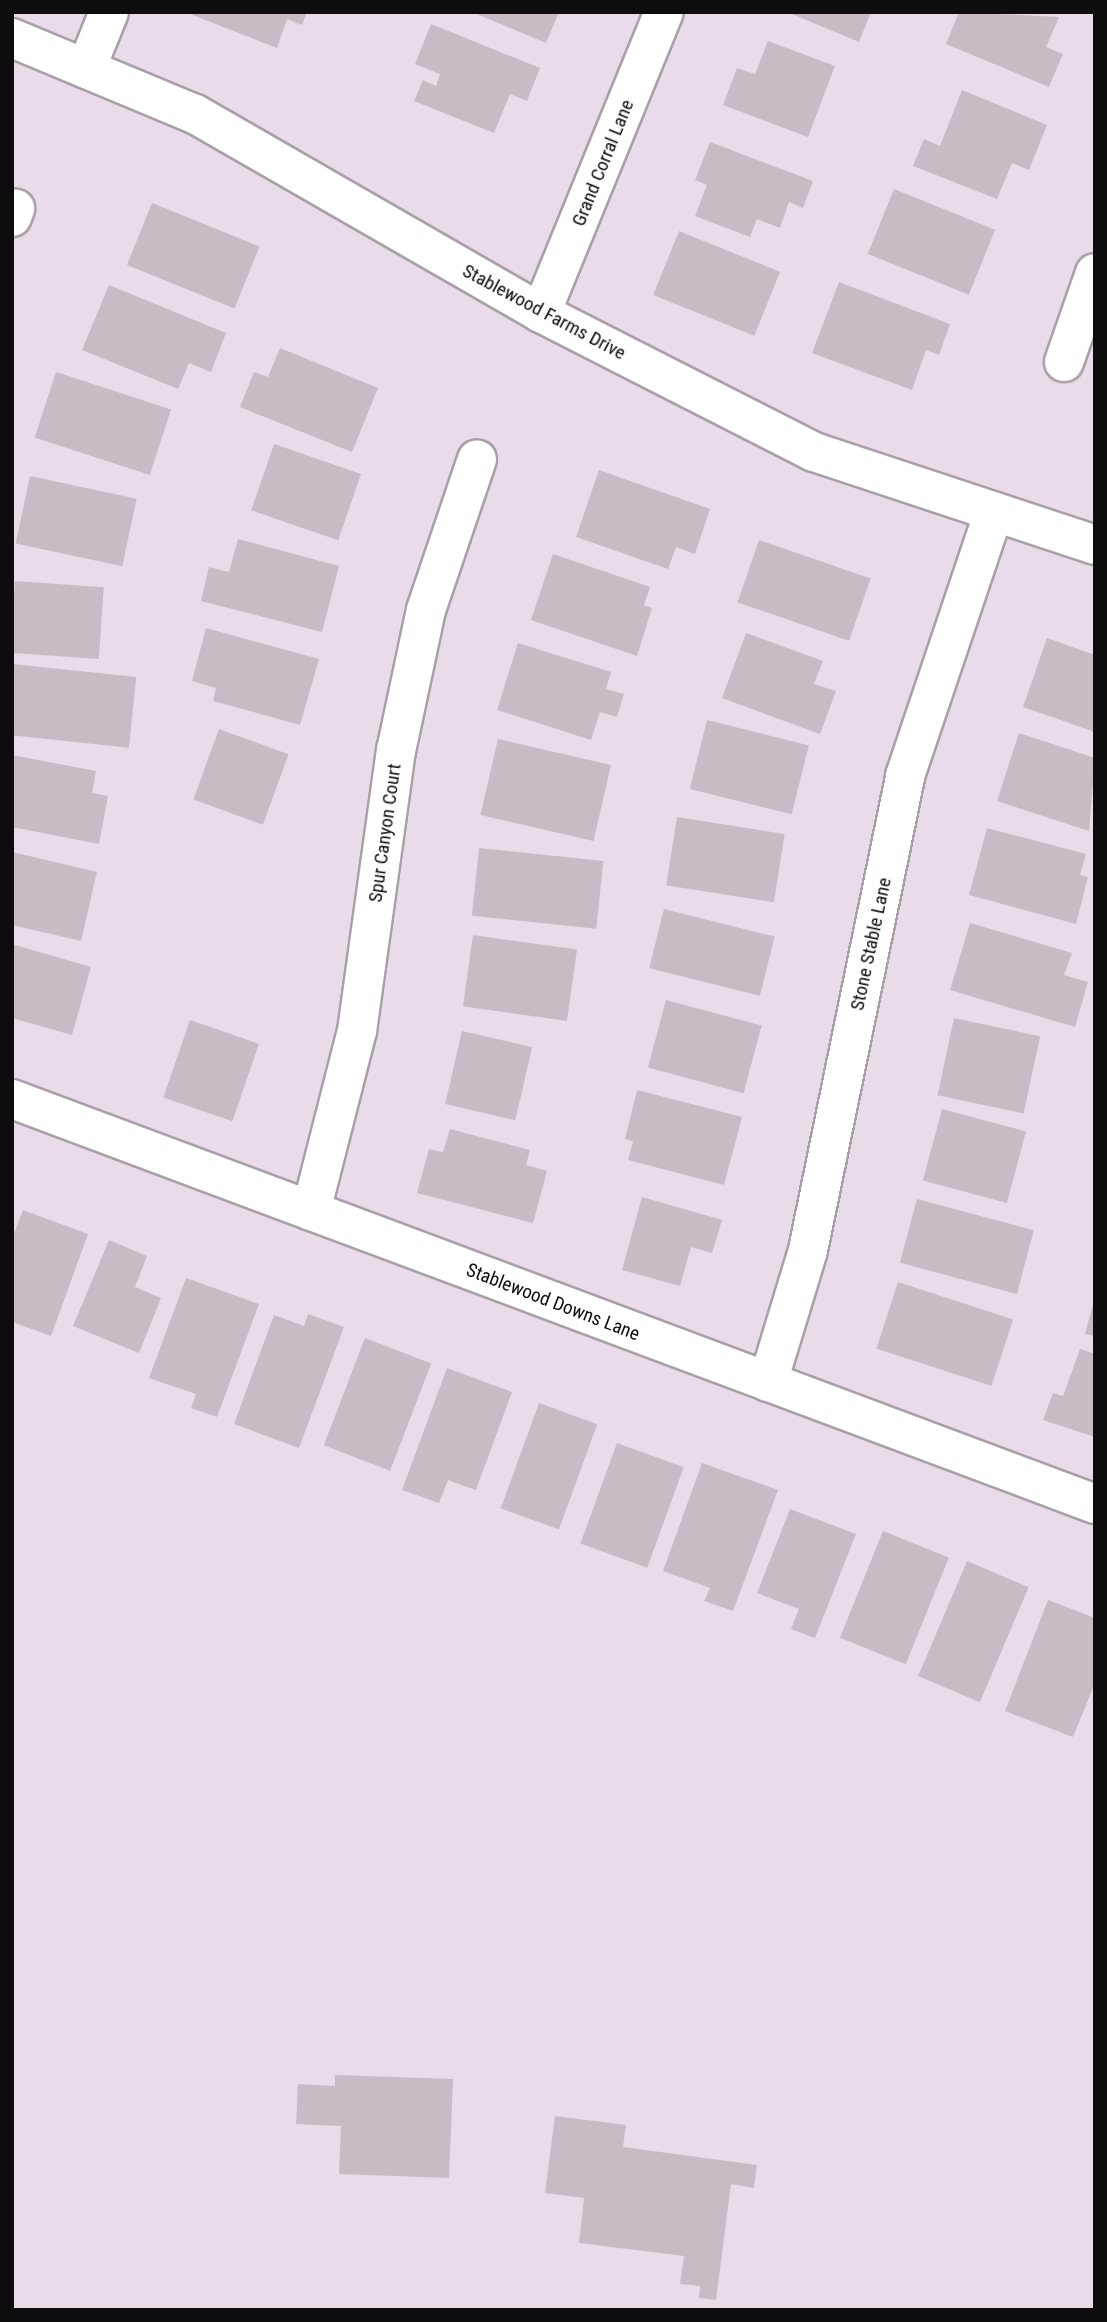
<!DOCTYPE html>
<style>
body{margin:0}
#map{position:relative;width:1107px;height:2322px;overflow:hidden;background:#e7dce7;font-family:"Roboto Condensed",sans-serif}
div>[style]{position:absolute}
.building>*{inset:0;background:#c7bcc6;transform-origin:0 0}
.roads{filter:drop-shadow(2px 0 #a99fa8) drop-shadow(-2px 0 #a99fa8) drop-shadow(0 2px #a99fa8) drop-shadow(0 -2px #a99fa8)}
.minor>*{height:38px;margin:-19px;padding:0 19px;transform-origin:19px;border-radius:19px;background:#fff}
.tertiary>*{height:38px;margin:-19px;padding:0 19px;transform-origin:19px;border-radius:19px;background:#fff}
span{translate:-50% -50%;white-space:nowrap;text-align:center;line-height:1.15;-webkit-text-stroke:5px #fff;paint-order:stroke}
.street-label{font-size:19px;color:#0f0c0f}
.frame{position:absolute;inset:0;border:14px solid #0f0c0f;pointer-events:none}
</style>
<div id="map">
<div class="building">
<i style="clip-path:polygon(185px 12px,307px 12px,302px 25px,287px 19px,277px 48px)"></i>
<i style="clip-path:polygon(472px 12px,559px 12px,546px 43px)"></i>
<i style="clip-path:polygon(787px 12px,871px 12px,859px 42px)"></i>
<i style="clip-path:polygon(959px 12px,1059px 17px,1046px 47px,1063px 54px,1049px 87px,946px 44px)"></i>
<i style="clip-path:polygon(431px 24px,540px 68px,527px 101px,510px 94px,494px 133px,414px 101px,423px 80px,436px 86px,440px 74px,415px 64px)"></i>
<i style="clip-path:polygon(768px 41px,835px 66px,808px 137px,723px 105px,737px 68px,755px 74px)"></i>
<i style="clip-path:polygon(962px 90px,1047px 125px,1029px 170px,1012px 163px,997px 199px,913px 166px,924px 139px,940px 146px)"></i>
<i style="clip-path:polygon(710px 142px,813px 181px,803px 208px,789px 202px,780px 228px,757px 219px,750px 237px,695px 216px,707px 185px,695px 180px)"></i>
<i style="left:894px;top:189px;width:109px;height:70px;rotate:22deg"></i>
<i style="left:152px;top:203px;width:116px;height:67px;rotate:22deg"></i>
<i style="left:679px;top:231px;width:109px;height:69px;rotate:22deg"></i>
<i style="clip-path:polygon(839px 282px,950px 324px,939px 355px,926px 350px,912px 390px,812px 353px)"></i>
<i style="clip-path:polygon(109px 285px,226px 333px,211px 372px,189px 363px,178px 389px,82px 350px)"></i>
<i style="clip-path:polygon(280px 348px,378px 388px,352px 452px,240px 407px,254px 372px,268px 377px)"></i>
<i style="left:56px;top:372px;width:121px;height:69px;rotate:18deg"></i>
<i style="left:274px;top:444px;width:92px;height:70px;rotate:19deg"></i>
<i style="clip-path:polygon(599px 470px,710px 509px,695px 554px,676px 547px,668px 569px,576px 537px)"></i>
<i style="left:30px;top:476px;width:109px;height:69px;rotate:12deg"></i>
<i style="clip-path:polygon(238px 539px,339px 566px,322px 632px,201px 601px,209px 567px,229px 572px)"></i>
<i style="left:759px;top:540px;width:118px;height:66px;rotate:19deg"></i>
<i style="clip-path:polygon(553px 554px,650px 587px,644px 605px,652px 608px,637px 656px,531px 620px)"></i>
<i style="left:15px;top:581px;width:89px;height:72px;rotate:4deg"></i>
<i style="clip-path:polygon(206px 628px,319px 659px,300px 725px,213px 701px,216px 688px,192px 681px)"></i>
<i style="clip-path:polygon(746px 633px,823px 661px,814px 684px,836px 691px,820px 734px,722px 698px)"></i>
<i style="clip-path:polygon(1047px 638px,1095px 655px,1095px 732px,1023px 707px)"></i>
<i style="clip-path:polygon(518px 643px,611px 672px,606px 689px,624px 694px,617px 717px,600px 712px,591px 740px,497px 710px)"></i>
<i style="left:12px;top:664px;width:125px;height:71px;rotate:6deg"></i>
<i style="left:707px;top:720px;width:105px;height:71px;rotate:14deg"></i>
<i style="left:219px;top:729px;width:74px;height:75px;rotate:20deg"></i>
<i style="clip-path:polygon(1019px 733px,1095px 758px,1089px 831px,997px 801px)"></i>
<i style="left:498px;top:739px;width:116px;height:78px;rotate:13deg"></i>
<i style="clip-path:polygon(12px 755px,96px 771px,92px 793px,108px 796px,99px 844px,12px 827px)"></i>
<i style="left:677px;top:817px;width:109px;height:69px;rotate:9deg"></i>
<i style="clip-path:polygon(987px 828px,1086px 854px,1080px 875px,1088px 877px,1076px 924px,969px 895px)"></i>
<i style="left:479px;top:848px;width:125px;height:68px;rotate:6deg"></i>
<i style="clip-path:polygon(12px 852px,97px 872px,81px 941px,12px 925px)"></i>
<i style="left:664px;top:909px;width:114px;height:61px;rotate:14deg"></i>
<i style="clip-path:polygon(970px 923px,1072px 953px,1064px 975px,1088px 982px,1075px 1027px,950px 990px)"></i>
<i style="left:473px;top:935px;width:105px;height:72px;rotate:8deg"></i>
<i style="clip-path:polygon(12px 944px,91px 967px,72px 1035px,12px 1018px)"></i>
<i style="left:666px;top:1000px;width:99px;height:70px;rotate:15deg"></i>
<i style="left:954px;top:1018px;width:88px;height:79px;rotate:12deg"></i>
<i style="left:190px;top:1020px;width:73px;height:82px;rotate:19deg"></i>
<i style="left:462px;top:1031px;width:72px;height:75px;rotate:13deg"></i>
<i style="clip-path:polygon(637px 1090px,742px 1117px,724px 1185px,628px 1160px,633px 1141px,625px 1139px)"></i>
<i style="left:942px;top:1109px;width:87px;height:74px;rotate:15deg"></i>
<i style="clip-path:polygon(450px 1129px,530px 1150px,526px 1165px,547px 1171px,533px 1223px,417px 1193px,429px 1149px,443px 1152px)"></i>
<i style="clip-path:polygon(642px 1197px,722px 1220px,712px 1253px,691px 1247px,680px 1286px,622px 1270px)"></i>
<i style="left:917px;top:1199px;width:121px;height:66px;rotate:15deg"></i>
<i style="clip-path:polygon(23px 1210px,88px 1234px,51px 1336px,12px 1322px,12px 1239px)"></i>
<i style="clip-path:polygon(109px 1240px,147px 1256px,135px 1287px,161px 1298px,139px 1353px,73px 1326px)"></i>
<i style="clip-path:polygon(186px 1278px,259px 1304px,217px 1417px,191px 1408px,196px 1394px,149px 1378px)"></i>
<i style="left:898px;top:1282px;width:121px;height:70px;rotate:18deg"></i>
<i style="clip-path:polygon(1094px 1301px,1095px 1301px,1095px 1336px,1085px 1334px)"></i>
<i style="clip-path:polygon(308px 1314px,344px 1327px,299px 1448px,234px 1424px,274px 1315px,304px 1326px)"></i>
<i style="left:365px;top:1338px;width:71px;height:115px;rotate:21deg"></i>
<i style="clip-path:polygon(1080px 1349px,1095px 1354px,1095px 1437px,1043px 1420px,1053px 1393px,1063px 1396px)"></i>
<i style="clip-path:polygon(447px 1368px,512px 1392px,476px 1490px,448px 1480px,439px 1503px,402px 1490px)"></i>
<i style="left:539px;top:1403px;width:62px;height:112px;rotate:20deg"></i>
<i style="left:617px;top:1443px;width:71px;height:107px;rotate:20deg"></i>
<i style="clip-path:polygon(702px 1463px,778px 1490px,733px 1611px,704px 1601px,710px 1588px,663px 1571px)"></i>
<i style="clip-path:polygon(790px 1509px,856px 1534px,815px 1638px,791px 1629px,799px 1609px,757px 1593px)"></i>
<i style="left:883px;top:1531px;width:71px;height:115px;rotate:22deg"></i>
<i style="left:967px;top:1561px;width:67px;height:125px;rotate:23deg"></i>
<i style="clip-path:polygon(1048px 1600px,1095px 1618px,1095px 1683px,1073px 1737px,1005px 1711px)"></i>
<i style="clip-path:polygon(335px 2075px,453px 2079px,449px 2178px,339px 2174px,341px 2126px,296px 2124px,298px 2084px,335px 2086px)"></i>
<i style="clip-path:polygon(555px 2116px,626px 2125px,623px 2147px,757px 2165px,754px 2188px,731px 2184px,716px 2300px,699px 2298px,700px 2286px,680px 2284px,684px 2256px,579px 2243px,584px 2198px,545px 2193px)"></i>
</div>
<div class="roads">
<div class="minor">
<i style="left:86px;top:69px;width:61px;rotate:-68deg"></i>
<i style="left:12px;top:217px;width:9px;rotate:-69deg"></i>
<i style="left:541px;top:313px;width:325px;rotate:-67.8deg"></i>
<i style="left:1064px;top:362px;width:94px;rotate:-70.8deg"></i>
<i style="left:12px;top:1099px;width:1156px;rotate:20.5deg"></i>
<i style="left:311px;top:1211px;width:186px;rotate:-75.7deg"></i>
<i style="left:357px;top:1031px;width:283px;rotate:-82.1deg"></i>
<i style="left:396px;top:751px;width:144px;rotate:-78deg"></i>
<i style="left:426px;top:610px;width:159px;rotate:-71.3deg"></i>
<i style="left:768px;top:1382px;width:138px;rotate:-73.1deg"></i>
<i style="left:808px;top:1250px;width:484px;rotate:-78.4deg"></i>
<i style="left:905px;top:776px;width:279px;rotate:-71.4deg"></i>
</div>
<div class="tertiary">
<i style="left:12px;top:38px;width:198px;rotate:22.6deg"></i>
<i style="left:195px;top:114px;width:399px;rotate:29.9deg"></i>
<i style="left:541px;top:313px;width:306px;rotate:27deg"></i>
<i style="left:814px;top:452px;width:296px;rotate:18.3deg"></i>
</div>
</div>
<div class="street-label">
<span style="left:603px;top:163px;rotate:-68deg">Grand Corral Lane</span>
<span style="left:544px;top:312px;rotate:28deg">Stablewood Farms Drive</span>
<span style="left:385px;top:833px;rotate:-82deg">Spur Canyon Court</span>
<span style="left:871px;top:944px;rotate:-78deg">Stone Stable Lane</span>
<span style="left:553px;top:1302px;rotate:21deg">Stablewood Downs Lane</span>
</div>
<div class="frame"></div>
</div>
